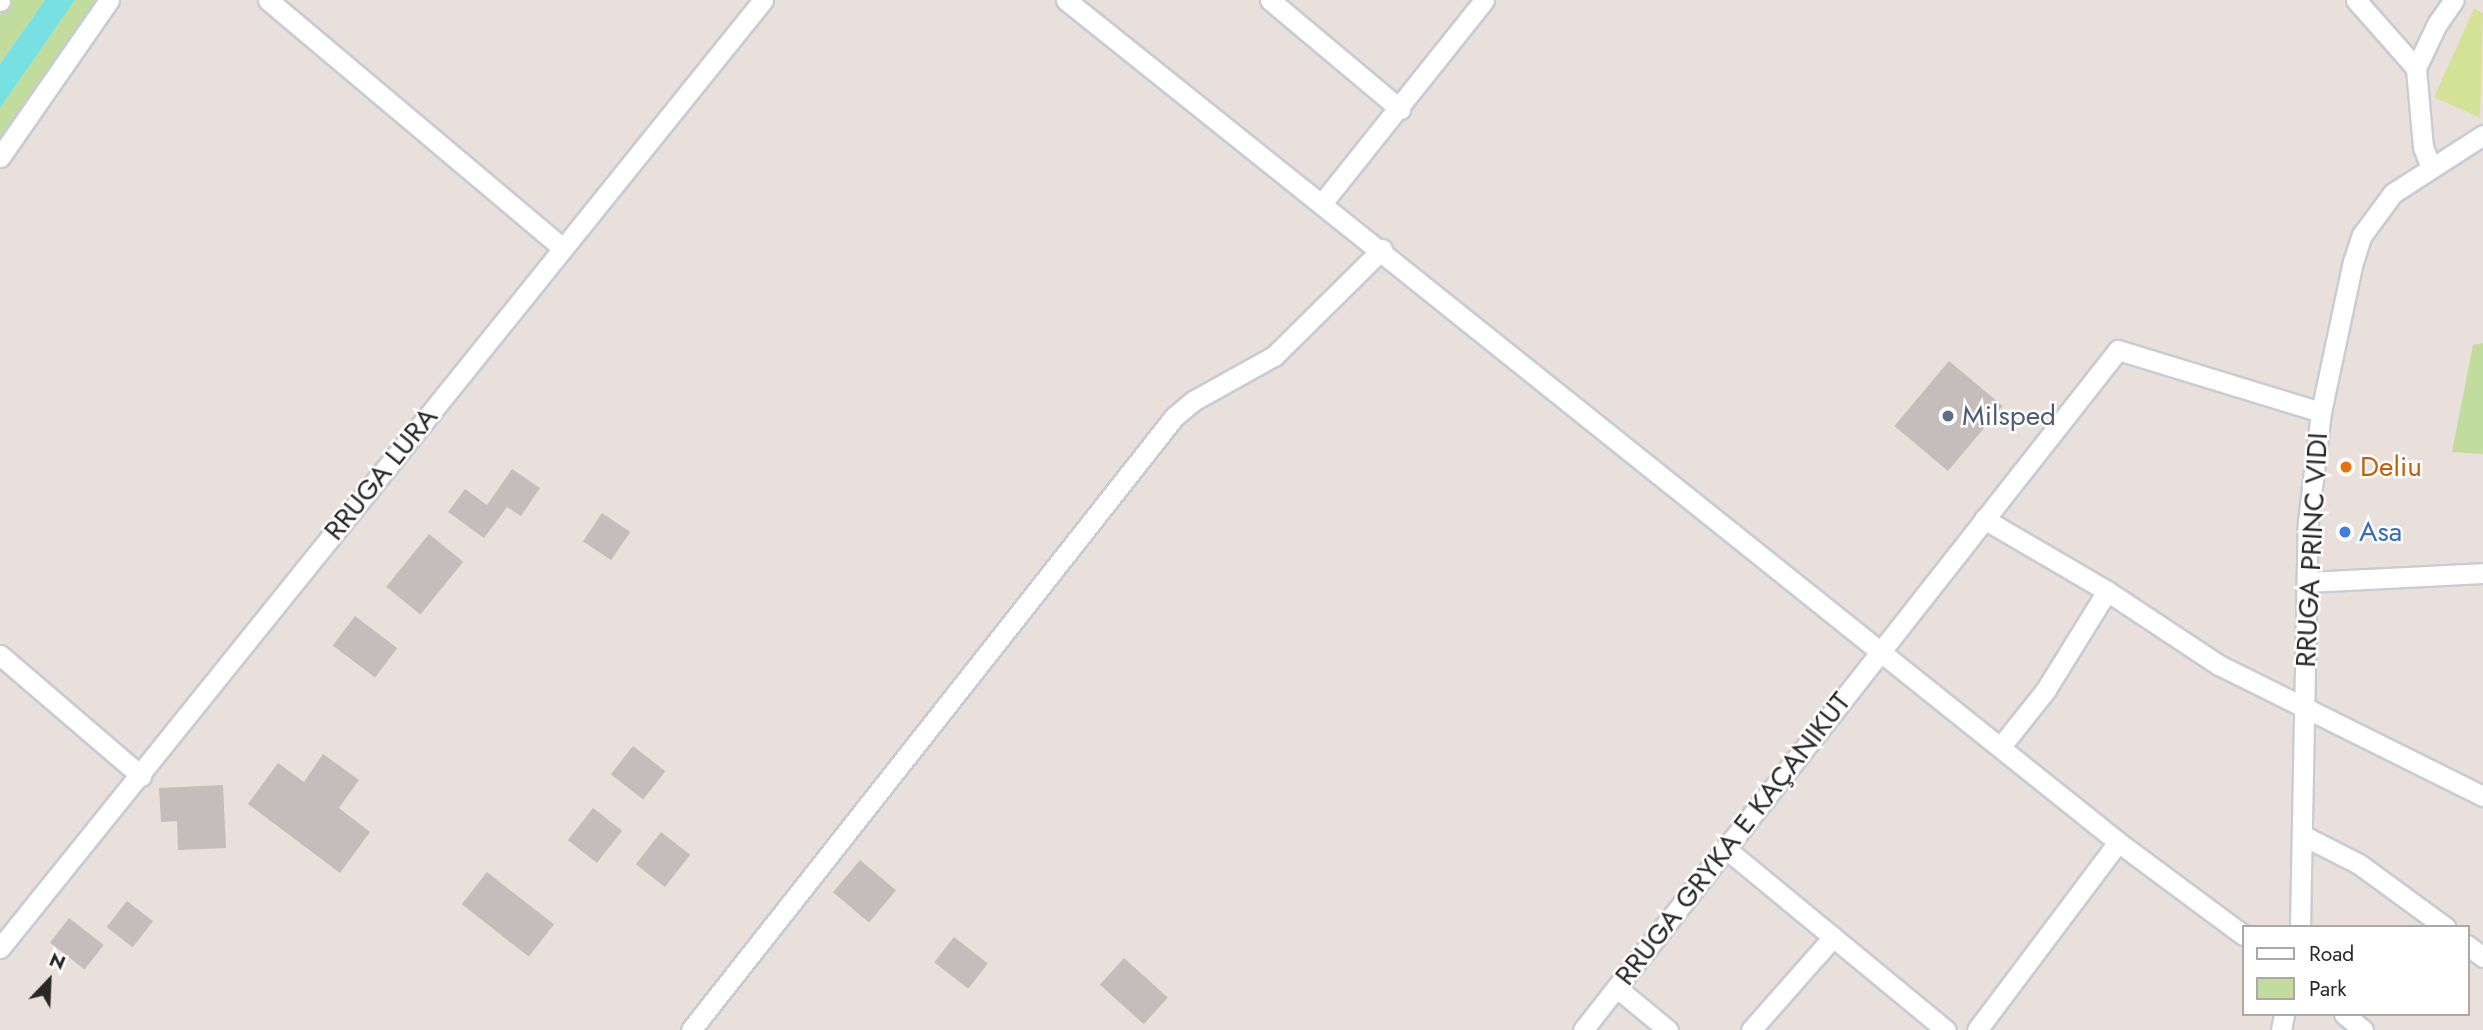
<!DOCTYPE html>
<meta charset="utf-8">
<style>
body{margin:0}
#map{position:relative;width:2483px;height:1030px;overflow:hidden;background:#eae0db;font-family:Jost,sans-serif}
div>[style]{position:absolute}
.green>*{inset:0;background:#c1dc9c}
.pitch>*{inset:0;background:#d4e298}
.water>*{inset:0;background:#77e0e3}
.building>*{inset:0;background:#c5bdbb;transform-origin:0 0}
.roads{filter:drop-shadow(2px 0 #c7ccd5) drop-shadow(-2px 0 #c7ccd5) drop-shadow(0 2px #c7ccd5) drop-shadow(0 -2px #c7ccd5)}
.minor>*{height:19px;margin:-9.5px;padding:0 9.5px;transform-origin:9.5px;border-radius:9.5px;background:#fff}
.dots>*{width:19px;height:19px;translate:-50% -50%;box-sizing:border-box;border:4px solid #fff;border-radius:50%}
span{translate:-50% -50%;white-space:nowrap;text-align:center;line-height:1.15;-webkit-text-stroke:5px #fff;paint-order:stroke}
.service-label{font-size:28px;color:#4e5e75}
.left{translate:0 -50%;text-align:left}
.food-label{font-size:28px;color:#c56008}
.street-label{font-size:28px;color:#282828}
.shop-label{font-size:28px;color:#366cbe}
.legend{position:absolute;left:2242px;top:925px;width:228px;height:91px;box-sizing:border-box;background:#fff;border:2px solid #a9a9a9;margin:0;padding:9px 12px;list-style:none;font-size:21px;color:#282828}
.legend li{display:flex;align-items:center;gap:14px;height:35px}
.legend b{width:35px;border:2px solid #a9a9a9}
.north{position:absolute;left:14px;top:946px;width:70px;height:70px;-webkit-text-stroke:5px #fff;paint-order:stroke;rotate:23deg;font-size:19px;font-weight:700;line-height:28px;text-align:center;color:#282828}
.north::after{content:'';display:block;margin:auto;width:24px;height:32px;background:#282828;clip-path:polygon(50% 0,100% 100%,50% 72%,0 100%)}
</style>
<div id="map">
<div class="green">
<i style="clip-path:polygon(7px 0,45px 0,0 64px,0 15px)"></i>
<i style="clip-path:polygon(75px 0,98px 0,0 140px,0 108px)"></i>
<i style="clip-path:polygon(2483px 343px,2483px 454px,2452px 452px,2473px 345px)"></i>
</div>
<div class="pitch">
<i style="clip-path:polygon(2474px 9px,2483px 13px,2480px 118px,2434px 97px)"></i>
</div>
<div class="water">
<i style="clip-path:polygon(45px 0,75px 0,0 108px,0 64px)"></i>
</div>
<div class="building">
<i style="left:1949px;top:361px;width:70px;height:85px;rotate:40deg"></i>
<i style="clip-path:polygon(512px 469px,540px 488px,521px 516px,507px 507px,484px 538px,448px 512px,465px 489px,487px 505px)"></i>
<i style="left:602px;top:513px;width:34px;height:34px;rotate:34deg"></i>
<i style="left:429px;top:534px;width:44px;height:68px;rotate:39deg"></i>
<i style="left:355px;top:616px;width:53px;height:37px;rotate:37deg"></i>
<i style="left:633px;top:746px;width:41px;height:36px;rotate:38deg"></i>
<i style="clip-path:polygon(323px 754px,359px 780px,339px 808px,370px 832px,340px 873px,248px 804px,278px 763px,304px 782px)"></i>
<i style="clip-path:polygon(223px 785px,226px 848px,178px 850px,177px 821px,161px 822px,159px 788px)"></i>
<i style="left:593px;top:808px;width:37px;height:41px;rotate:38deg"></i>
<i style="left:661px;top:832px;width:37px;height:41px;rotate:38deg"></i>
<i style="left:860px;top:860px;width:47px;height:42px;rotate:40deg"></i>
<i style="left:487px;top:872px;width:85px;height:41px;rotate:38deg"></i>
<i style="left:127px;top:901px;width:33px;height:33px;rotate:38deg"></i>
<i style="left:69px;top:918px;width:44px;height:31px;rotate:38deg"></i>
<i style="left:954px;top:937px;width:43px;height:32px;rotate:38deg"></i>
<i style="left:1124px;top:958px;width:59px;height:36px;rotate:42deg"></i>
</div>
<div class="roads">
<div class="minor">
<i style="left:268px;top:0;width:385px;rotate:40.1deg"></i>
<i style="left:1066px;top:0;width:1347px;rotate:38.67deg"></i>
<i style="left:2118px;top:842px;width:156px;rotate:36.6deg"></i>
<i style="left:1270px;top:0;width:170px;rotate:40deg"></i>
<i style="left:2356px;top:0;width:91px;rotate:48.6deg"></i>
<i style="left:0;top:1px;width:1px;rotate:-90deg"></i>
<i style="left:0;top:157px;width:191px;rotate:-55.2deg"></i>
<i style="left:2430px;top:165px;width:19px;rotate:-111deg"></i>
<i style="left:2423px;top:147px;width:79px;rotate:-95.1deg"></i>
<i style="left:2416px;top:68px;width:49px;rotate:-64.5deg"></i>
<i style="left:2437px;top:24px;width:29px;rotate:-55deg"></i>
<i style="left:1323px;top:202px;width:258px;rotate:-51.4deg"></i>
<i style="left:1984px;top:519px;width:143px;rotate:30.3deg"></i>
<i style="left:2107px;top:591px;width:134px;rotate:33.5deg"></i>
<i style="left:2219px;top:665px;width:295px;rotate:26.4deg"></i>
<i style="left:2307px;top:582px;width:176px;rotate:-2.9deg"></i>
<i style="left:0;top:655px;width:186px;rotate:40.6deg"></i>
<i style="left:2002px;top:745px;width:69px;rotate:-51.5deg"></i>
<i style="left:2045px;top:691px;width:118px;rotate:-58.2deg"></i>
<i style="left:2302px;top:835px;width:64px;rotate:27deg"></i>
<i style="left:2359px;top:864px;width:107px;rotate:36.2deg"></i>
<i style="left:1725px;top:848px;width:286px;rotate:39.5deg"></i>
<i style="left:2300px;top:927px;width:405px;rotate:-88.9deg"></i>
<i style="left:2308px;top:522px;width:111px;rotate:-83.3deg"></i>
<i style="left:2321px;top:412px;width:153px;rotate:-78deg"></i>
<i style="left:2353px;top:262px;width:28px;rotate:-72deg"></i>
<i style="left:2362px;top:235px;width:52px;rotate:-53.6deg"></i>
<i style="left:2393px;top:193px;width:107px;rotate:-32.8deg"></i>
<i style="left:2467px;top:945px;width:20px;rotate:37deg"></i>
<i style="left:0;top:948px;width:1217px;rotate:-51.17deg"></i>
<i style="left:1617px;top:988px;width:66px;rotate:39.5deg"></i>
<i style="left:2344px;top:1014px;width:25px;rotate:40deg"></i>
<i style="left:691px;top:1030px;width:780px;rotate:-51.76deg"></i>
<i style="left:1174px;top:417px;width:25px;rotate:-40deg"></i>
<i style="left:1193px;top:401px;width:93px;rotate:-29.1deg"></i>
<i style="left:1274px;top:356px;width:152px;rotate:-44.7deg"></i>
<i style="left:1583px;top:1030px;width:865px;rotate:-51.81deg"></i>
<i style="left:2118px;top:350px;width:212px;rotate:17deg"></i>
<i style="left:1751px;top:1030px;width:124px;rotate:-48.6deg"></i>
<i style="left:1977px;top:1030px;width:235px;rotate:-53.1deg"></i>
<i style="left:2281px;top:1030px;width:16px;rotate:-79deg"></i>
</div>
</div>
<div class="dots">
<i style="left:1948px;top:416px;background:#5c6f8a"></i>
<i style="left:2346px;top:467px;background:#e8710a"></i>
<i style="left:2345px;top:532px;background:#3f7fe0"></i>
</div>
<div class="service-label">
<span class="left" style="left:1962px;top:416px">Milsped</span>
</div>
<div class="food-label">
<span class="left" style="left:2360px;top:467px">Deliu</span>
</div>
<div class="street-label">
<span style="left:381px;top:474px;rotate:-51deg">RRUGA LURA</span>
<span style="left:2312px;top:550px;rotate:-87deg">RRUGA PRINC VIDI</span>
<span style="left:1733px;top:839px;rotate:-52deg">RRUGA GRYKA E KAÇANIKUT</span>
</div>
<div class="shop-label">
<span class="left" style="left:2359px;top:532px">Asa</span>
</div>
<ul class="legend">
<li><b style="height:9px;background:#fff"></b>Road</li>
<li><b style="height:19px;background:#c1dc9c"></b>Park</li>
</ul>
<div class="north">N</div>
</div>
